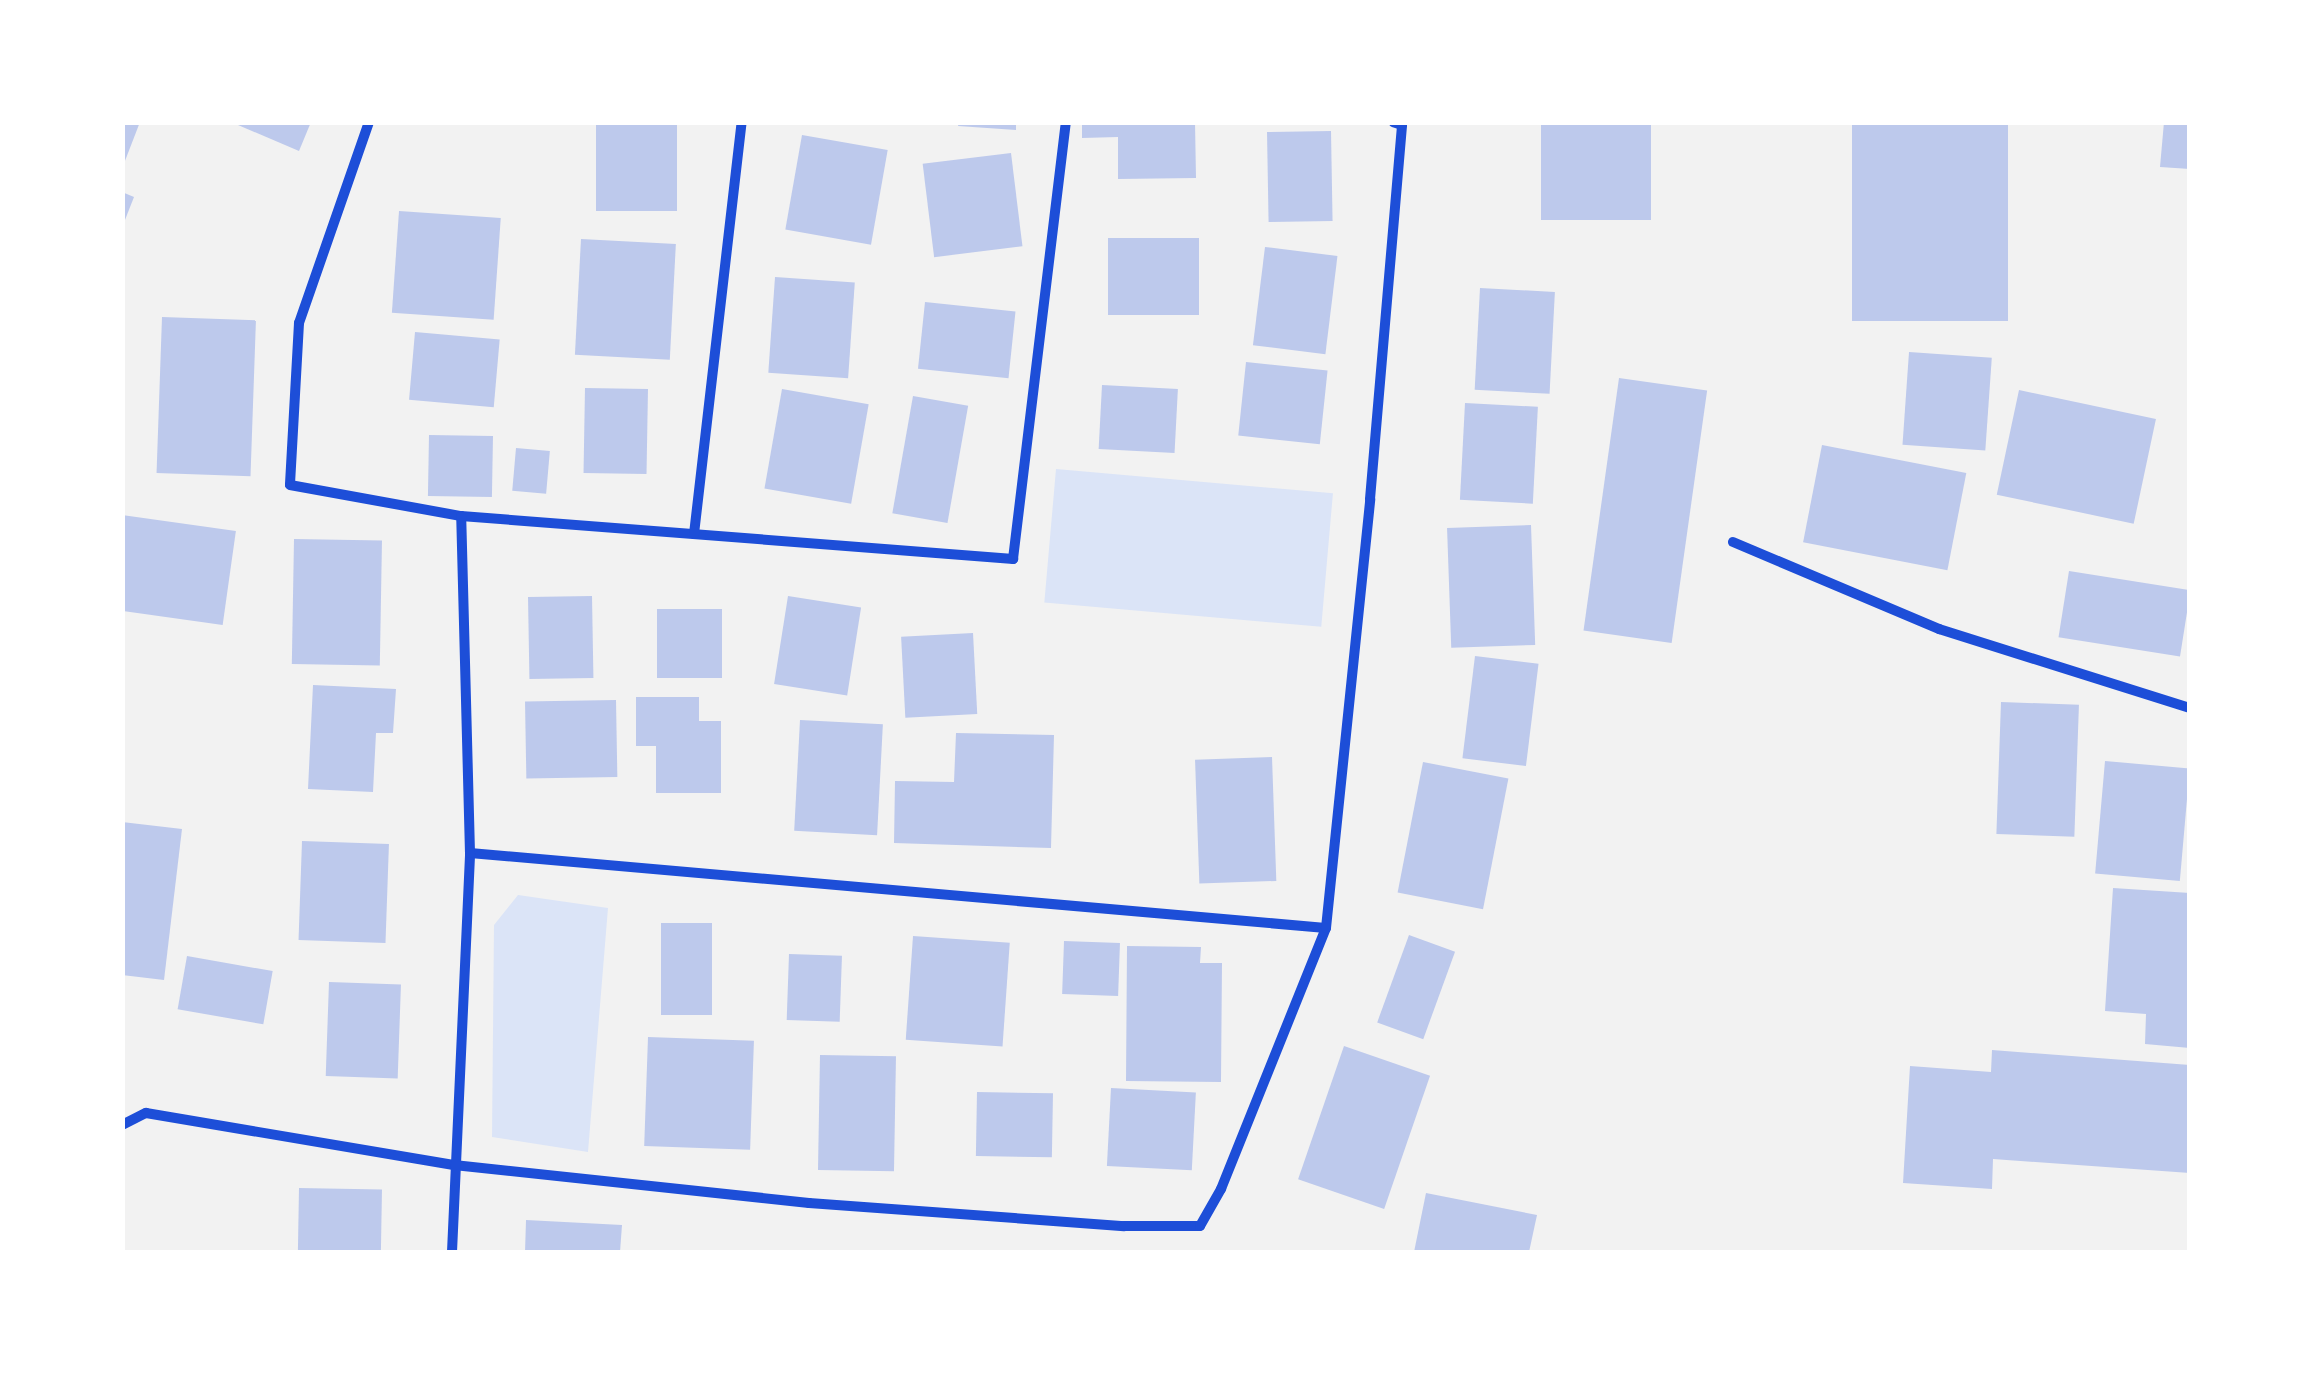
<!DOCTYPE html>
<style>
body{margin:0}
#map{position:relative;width:2312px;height:1375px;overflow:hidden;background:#f2f2f2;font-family:Mulish,sans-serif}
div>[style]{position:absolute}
.green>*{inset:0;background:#dbe4f7;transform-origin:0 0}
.building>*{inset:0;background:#bdc9ec;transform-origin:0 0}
.minor>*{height:10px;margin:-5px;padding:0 5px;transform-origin:5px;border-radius:5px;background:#1d4ed8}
span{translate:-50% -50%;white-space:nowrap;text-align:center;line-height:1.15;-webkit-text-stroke:8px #fff;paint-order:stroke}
.frame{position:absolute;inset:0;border:125px solid #fff;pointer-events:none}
</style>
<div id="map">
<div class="green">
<i style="left:1056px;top:469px;width:278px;height:134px;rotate:5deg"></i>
<i style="clip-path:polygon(518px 895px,608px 908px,588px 1152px,492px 1137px,494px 925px)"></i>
</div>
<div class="building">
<i style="clip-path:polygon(122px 122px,140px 122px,123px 166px,122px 166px)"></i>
<i style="clip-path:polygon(231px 122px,311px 122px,299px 151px)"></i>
<i style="left:596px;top:122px;width:81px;height:89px"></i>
<i style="clip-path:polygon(959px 122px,1016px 122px,1016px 130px,958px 126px)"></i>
<i style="clip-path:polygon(1082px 122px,1195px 122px,1196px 178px,1118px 179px,1118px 137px,1082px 138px)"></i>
<i style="left:1541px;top:122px;width:110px;height:98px"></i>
<i style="left:1852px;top:122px;width:156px;height:199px"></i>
<i style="clip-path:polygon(2164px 122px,2190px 122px,2190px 169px,2160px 167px)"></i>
<i style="left:1331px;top:131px;width:90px;height:64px;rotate:89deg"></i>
<i style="left:802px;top:135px;width:87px;height:96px;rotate:10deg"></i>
<i style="left:1011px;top:153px;width:94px;height:89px;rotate:83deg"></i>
<i style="clip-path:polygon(122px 192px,134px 197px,123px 225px,122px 225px)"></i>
<i style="left:399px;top:211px;width:102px;height:102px;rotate:4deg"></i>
<i style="left:1108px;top:238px;width:91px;height:77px"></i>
<i style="left:581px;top:239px;width:95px;height:116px;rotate:3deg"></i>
<i style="left:1265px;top:247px;width:73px;height:99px;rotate:7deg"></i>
<i style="left:775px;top:277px;width:80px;height:96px;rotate:4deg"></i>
<i style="left:1480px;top:288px;width:75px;height:102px;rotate:3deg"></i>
<i style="left:925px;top:302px;width:91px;height:67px;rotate:6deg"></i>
<i style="left:162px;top:317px;width:94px;height:156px;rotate:2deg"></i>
<i style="left:415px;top:332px;width:85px;height:68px;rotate:5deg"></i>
<i style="left:1909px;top:352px;width:83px;height:93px;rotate:4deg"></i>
<i style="left:1246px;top:362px;width:82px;height:74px;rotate:6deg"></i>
<i style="left:1619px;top:378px;width:89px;height:255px;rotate:8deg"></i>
<i style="left:1102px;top:385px;width:76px;height:64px;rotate:3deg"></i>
<i style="left:585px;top:388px;width:63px;height:85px;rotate:1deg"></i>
<i style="left:782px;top:389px;width:88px;height:101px;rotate:10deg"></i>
<i style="left:2019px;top:390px;width:140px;height:107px;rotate:12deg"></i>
<i style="left:913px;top:396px;width:56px;height:119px;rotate:10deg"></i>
<i style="left:1465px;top:403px;width:73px;height:97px;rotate:3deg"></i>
<i style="left:429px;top:435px;width:64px;height:61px;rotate:1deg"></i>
<i style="left:1822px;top:445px;width:147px;height:99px;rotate:11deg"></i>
<i style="left:516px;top:448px;width:34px;height:43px;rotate:5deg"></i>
<i style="left:122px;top:515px;width:115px;height:95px;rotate:8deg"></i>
<i style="left:1531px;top:525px;width:120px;height:84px;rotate:88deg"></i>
<i style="left:294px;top:539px;width:88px;height:125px;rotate:1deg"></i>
<i style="left:2069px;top:571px;width:123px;height:67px;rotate:9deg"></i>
<i style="left:592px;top:596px;width:82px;height:64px;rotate:89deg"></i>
<i style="left:788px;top:596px;width:74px;height:89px;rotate:9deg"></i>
<i style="left:722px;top:609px;width:69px;height:65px;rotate:90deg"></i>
<i style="left:973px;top:633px;width:81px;height:72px;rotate:87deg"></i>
<i style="left:1475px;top:656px;width:64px;height:103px;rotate:7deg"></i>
<i style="clip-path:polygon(313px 685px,396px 689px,393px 733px,376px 733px,373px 792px,308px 789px)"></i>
<i style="clip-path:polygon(636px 697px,699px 697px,699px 721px,721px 721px,721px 793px,656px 793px,656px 746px,636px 746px)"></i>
<i style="left:616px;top:700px;width:77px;height:91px;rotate:89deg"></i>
<i style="left:2001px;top:702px;width:78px;height:132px;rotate:2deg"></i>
<i style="left:800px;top:720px;width:83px;height:111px;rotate:3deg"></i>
<i style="clip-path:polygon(956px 733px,1054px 735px,1051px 848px,894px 843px,895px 781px,954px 782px)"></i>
<i style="left:1272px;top:757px;width:124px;height:77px;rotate:88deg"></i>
<i style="left:2105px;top:761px;width:85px;height:113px;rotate:5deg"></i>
<i style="left:1423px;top:762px;width:87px;height:133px;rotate:11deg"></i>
<i style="clip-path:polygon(122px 822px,182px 829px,164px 980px,122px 975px)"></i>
<i style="left:302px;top:841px;width:87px;height:99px;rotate:2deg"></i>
<i style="clip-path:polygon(2113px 888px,2190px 893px,2190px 1048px,2145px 1044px,2146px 1014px,2105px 1011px)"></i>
<i style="left:661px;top:923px;width:51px;height:92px"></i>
<i style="left:1409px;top:935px;width:49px;height:93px;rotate:20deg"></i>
<i style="left:913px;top:936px;width:97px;height:104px;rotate:4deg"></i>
<i style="left:1064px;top:941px;width:56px;height:53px;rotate:2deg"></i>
<i style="clip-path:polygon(1127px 946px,1201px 947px,1200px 963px,1222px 963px,1221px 1082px,1126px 1081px)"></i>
<i style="left:789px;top:954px;width:53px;height:66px;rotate:2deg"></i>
<i style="left:187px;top:956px;width:87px;height:54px;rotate:10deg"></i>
<i style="left:329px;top:982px;width:72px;height:94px;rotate:2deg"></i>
<i style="left:648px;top:1037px;width:106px;height:109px;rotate:2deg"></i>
<i style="left:1344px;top:1046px;width:91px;height:141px;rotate:19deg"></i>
<i style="clip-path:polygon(1992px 1050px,2190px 1065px,2190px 1173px,1993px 1159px,1992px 1189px,1903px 1183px,1910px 1066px,1991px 1072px)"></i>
<i style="left:820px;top:1055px;width:76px;height:115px;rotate:1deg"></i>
<i style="left:1111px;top:1088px;width:85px;height:78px;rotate:3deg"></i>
<i style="left:977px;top:1092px;width:76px;height:64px;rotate:1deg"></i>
<i style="left:299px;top:1188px;width:83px;height:64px;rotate:1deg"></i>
<i style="clip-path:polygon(1426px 1193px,1537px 1215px,1529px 1252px,1414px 1252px)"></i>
<i style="clip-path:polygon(526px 1220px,622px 1225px,620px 1252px,525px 1252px)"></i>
</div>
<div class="minor">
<i style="left:369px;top:122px;width:213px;rotate:109.2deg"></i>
<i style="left:299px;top:323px;width:162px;rotate:93.2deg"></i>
<i style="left:290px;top:485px;width:174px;rotate:10.3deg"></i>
<i style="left:461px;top:516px;width:554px;rotate:4.45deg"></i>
<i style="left:1013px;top:559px;width:440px;rotate:-83.1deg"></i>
<i style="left:694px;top:534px;width:415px;rotate:-83.4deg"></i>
<i style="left:1733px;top:542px;width:224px;rotate:22.9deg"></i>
<i style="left:1939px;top:629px;width:263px;rotate:17.5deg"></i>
<i style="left:470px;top:853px;width:859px;rotate:5.01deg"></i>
<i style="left:122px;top:1125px;width:27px;rotate:-27deg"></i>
<i style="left:146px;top:1113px;width:312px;rotate:9.6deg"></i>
<i style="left:454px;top:1165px;width:357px;rotate:6.1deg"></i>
<i style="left:809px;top:1203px;width:316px;rotate:4.2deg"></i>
<i style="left:1124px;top:1226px;width:76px"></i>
<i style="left:1200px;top:1226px;width:43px;rotate:-60.4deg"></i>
<i style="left:1221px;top:1189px;width:281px;rotate:-68.1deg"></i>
<i style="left:1326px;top:928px;width:431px;rotate:-84.1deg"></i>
<i style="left:1370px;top:499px;width:375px;rotate:-85.1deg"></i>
<i style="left:1402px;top:125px;width:9px;rotate:-162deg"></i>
<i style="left:452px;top:1252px;width:399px;rotate:-87.4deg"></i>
<i style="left:470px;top:853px;width:337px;rotate:-91.5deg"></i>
</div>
<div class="frame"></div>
</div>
